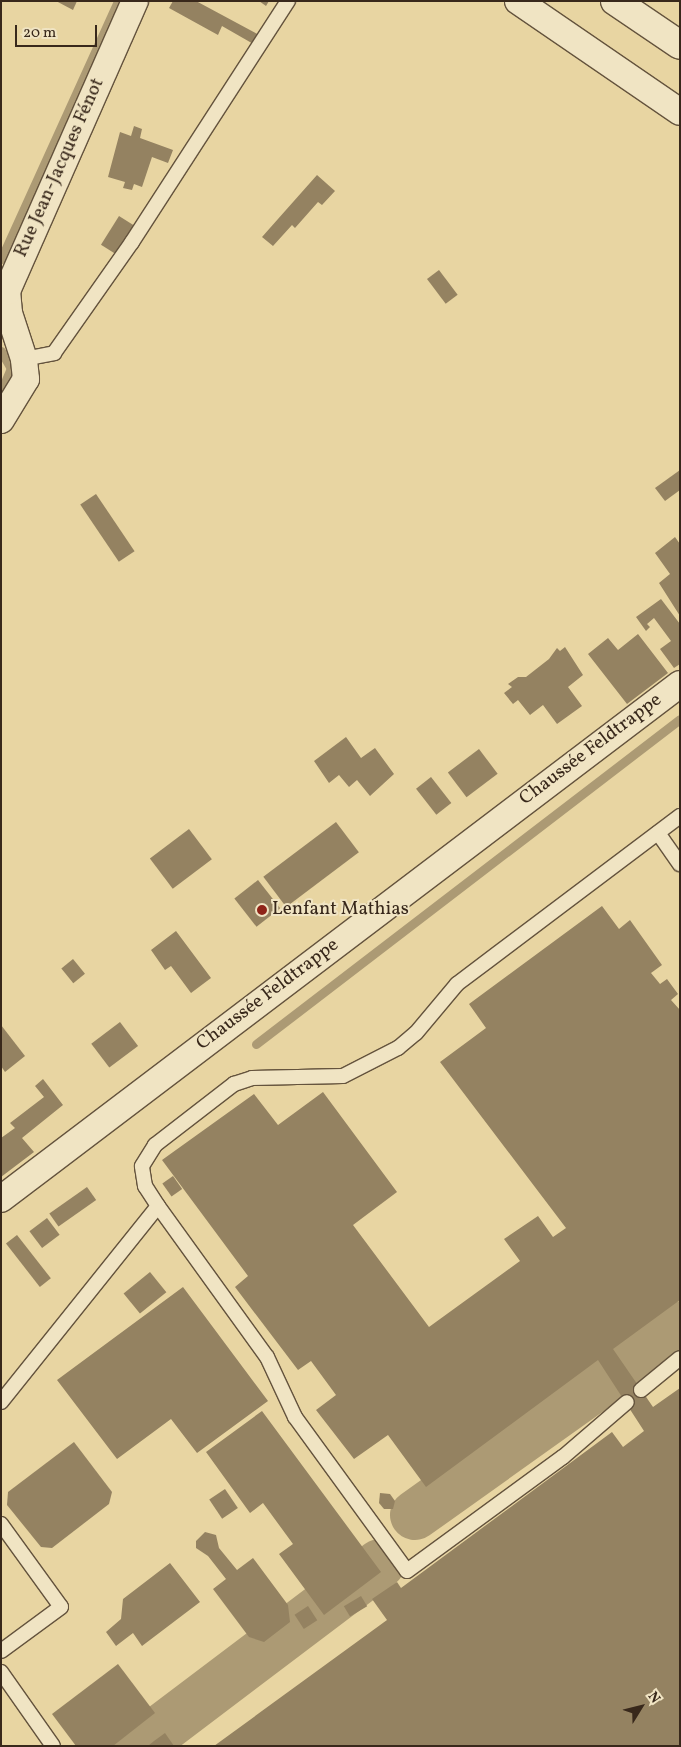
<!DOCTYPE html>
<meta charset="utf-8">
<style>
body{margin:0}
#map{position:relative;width:681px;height:1747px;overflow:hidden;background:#e8d5a2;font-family:Vollkorn,serif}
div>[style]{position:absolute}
.stream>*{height:9px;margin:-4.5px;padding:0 4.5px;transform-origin:4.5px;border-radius:4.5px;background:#ac9a74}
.river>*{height:50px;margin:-25px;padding:0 25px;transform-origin:25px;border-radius:25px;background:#ac9a74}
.building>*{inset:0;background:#948261;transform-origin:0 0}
.roads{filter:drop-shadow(1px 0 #64533d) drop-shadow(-1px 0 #64533d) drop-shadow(0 1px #64533d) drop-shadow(0 -1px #64533d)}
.lane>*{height:14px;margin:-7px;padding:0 7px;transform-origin:7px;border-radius:7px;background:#f0e4c3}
.street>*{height:26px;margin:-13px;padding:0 13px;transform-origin:13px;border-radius:13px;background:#f0e4c3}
.secondary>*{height:28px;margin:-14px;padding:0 14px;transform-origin:14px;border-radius:14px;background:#f0e4c3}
.dots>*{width:14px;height:14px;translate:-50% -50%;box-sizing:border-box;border:2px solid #f0e4c3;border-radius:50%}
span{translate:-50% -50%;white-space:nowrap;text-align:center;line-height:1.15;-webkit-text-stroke:4px #f0e4c3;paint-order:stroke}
.street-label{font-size:19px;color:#38281b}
.poi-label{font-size:19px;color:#38281b}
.left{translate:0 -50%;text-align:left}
.frame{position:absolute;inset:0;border:2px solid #38281b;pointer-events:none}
.north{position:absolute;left:616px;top:1682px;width:50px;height:50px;-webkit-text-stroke:4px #f0e4c3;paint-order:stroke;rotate:54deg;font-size:14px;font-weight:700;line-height:20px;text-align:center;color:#38281b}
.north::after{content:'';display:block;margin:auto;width:18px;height:22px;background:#38281b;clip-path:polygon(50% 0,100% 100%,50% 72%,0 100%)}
.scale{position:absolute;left:15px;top:25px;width:82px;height:22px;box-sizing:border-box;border:2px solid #38281b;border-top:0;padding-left:6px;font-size:15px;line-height:18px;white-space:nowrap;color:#38281b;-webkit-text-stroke:4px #f0e4c3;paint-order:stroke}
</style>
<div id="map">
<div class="stream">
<i style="left:1px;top:259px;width:283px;rotate:-65.6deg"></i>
<i style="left:1px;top:351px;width:20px;rotate:60deg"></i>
<i style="left:11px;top:368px;width:25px;rotate:113deg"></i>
<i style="left:256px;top:1044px;width:534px;rotate:-37.47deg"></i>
</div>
<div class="river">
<i style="left:415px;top:1515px;width:325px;rotate:-35.5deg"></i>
<i style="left:139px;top:1746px;width:302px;rotate:-37.1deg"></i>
</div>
<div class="building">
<i style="clip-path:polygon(56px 1px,77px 1px,73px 10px)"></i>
<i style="clip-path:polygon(173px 1px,196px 1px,263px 37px,257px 46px,222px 26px,218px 35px,169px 8px)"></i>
<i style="clip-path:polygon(259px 1px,269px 1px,266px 6px)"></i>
<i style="clip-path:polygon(134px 126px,142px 129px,140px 138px,173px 150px,168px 163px,152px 157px,142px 187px,134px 184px,132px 190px,123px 188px,125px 182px,108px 177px,120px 132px,131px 136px)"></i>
<i style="clip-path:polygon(317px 175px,335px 191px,322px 205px,318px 202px,295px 228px,292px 225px,273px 246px,262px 237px)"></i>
<i style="left:119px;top:216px;width:22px;height:34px;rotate:32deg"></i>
<i style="left:439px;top:270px;width:31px;height:15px;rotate:53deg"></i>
<i style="clip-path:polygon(680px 470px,680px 490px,665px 501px,655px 488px)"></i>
<i style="left:96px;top:494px;width:69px;height:19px;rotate:56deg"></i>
<i style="clip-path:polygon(675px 537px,680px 544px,680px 616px,659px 583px,670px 574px,655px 553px)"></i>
<i style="clip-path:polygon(661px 599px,680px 624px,680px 664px,674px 668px,660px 649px,671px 641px,654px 618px,647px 624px,650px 627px,646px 631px,636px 617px)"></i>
<i style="clip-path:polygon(638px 634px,668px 673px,627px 704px,588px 654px,608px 638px,618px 650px)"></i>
<i style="clip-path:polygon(565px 647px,583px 675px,568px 687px,582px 706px,557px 724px,543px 705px,530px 715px,518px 700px,513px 704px,504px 693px,512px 687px,508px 684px,518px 677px,526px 677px,549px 659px,557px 648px,560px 651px)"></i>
<i style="clip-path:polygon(346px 737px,361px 758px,375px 748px,394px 774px,370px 796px,357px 780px,349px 787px,339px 775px,329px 783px,314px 761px)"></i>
<i style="left:479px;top:749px;width:31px;height:39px;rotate:53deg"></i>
<i style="left:431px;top:777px;width:33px;height:19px;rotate:52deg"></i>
<i style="left:336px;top:822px;width:38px;height:91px;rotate:53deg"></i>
<i style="left:189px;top:829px;width:38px;height:49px;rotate:53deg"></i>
<i style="left:258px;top:880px;width:36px;height:30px;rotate:52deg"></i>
<i style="clip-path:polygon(602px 906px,619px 929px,630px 920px,662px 965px,651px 973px,660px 984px,667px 979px,678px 994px,671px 1000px,680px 1010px,680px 1300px,613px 1349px,653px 1407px,680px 1388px,680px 1746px,214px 1746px,387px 1620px,372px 1599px,397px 1582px,401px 1588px,612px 1432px,623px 1447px,644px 1431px,598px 1360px,426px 1487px,388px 1435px,354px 1459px,316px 1410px,336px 1395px,311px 1361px,298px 1370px,235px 1287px,248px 1276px,162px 1160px,254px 1094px,278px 1125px,323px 1092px,397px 1192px,353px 1225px,429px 1327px,520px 1261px,504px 1239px,538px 1216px,553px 1237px,566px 1228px,440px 1062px,486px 1028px,469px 1004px)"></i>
<i style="clip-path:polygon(176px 931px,211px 978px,191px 993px,171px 966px,165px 970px,151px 950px)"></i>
<i style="left:73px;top:959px;width:19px;height:15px;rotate:51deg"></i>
<i style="left:120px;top:1022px;width:30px;height:36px;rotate:53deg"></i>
<i style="clip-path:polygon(1px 1025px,25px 1056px,5px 1072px,1px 1066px)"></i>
<i style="clip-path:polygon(43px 1079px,63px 1105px,22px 1138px,34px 1152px,1px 1177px,1px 1138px,15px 1128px,10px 1123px,44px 1097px,35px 1086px)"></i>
<i style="left:173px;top:1176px;width:16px;height:13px;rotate:55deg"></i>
<i style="left:87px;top:1187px;width:16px;height:46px;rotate:55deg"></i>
<i style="left:47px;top:1218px;width:21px;height:22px;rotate:53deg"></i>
<i style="left:17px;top:1235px;width:55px;height:14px;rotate:52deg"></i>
<i style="left:150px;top:1272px;width:26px;height:34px;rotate:51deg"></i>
<i style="clip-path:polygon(183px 1287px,268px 1401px,197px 1453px,171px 1419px,117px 1459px,57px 1380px)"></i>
<i style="clip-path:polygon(262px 1411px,381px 1572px,324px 1615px,279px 1554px,293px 1544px,263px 1503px,250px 1513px,206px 1452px)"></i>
<i style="clip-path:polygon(74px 1442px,112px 1492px,109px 1504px,52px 1548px,41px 1547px,7px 1505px,8px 1492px)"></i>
<i style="left:225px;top:1489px;width:23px;height:19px;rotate:56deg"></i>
<i style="clip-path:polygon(380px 1493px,390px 1494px,395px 1501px,393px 1509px,384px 1509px,379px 1503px)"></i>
<i style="clip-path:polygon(205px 1532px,216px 1535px,219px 1548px,237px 1570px,253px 1558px,288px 1605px,290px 1622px,264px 1642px,249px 1637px,213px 1589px,226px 1579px,208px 1556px,196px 1548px,196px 1541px)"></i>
<i style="clip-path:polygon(170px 1563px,200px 1602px,142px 1646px,133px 1633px,116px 1646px,106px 1632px,121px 1619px,123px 1599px)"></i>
<i style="left:361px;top:1596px;width:12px;height:20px;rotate:59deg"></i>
<i style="left:308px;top:1606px;width:17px;height:16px;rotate:57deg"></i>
<i style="clip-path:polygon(118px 1664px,155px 1713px,113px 1746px,76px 1746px,52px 1714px)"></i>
<i style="clip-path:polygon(165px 1733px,174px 1746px,148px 1746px,154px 1741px)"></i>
</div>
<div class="roads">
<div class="lane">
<i style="left:24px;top:359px;width:31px;rotate:-11deg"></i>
<i style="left:54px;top:353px;width:136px;rotate:-54.9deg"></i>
<i style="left:132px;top:242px;width:287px;rotate:-57.1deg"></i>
<i style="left:658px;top:833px;width:38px;rotate:55deg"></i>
<i style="left:158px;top:1206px;width:186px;rotate:54.2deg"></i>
<i style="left:267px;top:1357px;width:66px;rotate:65deg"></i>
<i style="left:295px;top:1417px;width:190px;rotate:54deg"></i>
<i style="left:407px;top:1571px;width:193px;rotate:-36.2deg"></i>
<i style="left:563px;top:1457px;width:84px;rotate:-40.7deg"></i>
<i style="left:641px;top:1390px;width:50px;rotate:-39.4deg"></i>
<i style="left:1px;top:1402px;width:251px;rotate:-51.3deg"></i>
<i style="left:158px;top:1206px;width:24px;rotate:-123deg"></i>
<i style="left:145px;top:1186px;width:20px;rotate:-99deg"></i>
<i style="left:142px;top:1166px;width:25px;rotate:-58deg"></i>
<i style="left:155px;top:1145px;width:100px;rotate:-37.7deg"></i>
<i style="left:234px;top:1084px;width:19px;rotate:-18deg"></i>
<i style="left:252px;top:1078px;width:91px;rotate:-1.3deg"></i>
<i style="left:343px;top:1076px;width:62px;rotate:-27deg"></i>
<i style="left:398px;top:1048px;width:23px;rotate:-40deg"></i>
<i style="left:416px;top:1033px;width:64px;rotate:-50.1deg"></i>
<i style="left:457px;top:984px;width:279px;rotate:-37deg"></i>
<i style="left:1px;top:1524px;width:102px;rotate:54.1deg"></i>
<i style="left:61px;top:1607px;width:74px;rotate:143.7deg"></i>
<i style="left:1px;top:1672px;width:90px;rotate:54.9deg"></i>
</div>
<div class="street">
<i style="left:518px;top:1px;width:196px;rotate:34.4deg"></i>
<i style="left:1px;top:420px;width:48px;rotate:-58.6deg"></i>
<i style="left:26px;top:379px;width:20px;rotate:-96deg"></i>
<i style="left:24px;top:359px;width:48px;rotate:-108.1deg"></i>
<i style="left:9px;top:313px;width:22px;rotate:-95deg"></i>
<i style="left:7px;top:291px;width:317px;rotate:-66.2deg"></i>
<i style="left:1px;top:1199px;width:852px;rotate:-37.18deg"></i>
</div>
<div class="secondary">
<i style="left:615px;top:1px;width:78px;rotate:34.1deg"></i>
</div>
</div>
<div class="dots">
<i style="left:262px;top:910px;background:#8f2418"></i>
</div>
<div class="street-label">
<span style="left:60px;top:168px;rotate:-66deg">Rue Jean-Jacques Fénot</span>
<span style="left:591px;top:750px;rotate:-37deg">Chaussée Feldtrappe</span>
<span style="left:268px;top:995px;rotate:-37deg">Chaussée Feldtrappe</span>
</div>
<div class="poi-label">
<span class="left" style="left:272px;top:910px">Lenfant Mathias</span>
</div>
<div class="frame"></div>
<div class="north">N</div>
<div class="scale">20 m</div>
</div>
